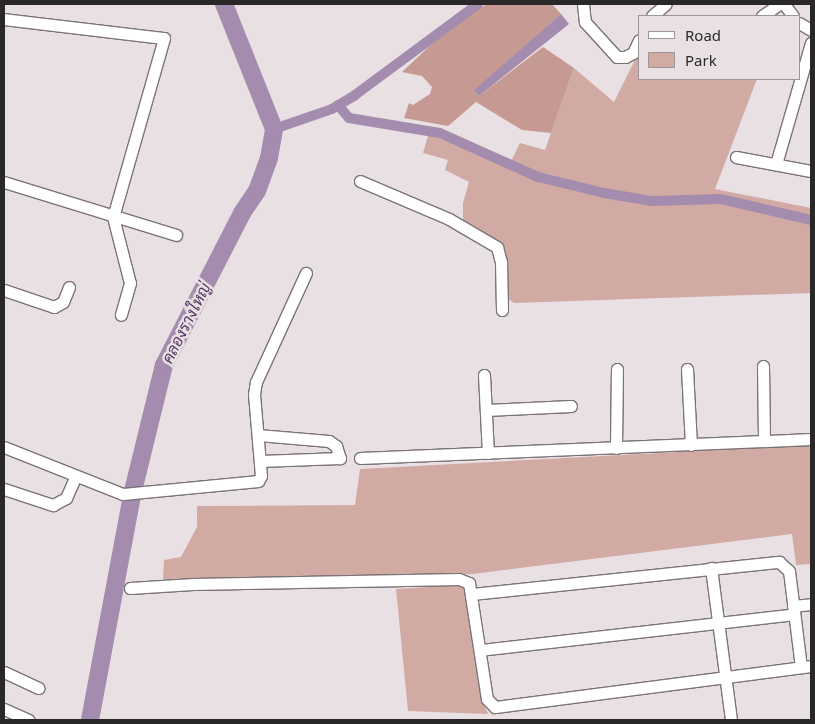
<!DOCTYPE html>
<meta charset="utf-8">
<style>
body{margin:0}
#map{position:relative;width:815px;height:724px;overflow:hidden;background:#e9e0e3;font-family:"Noto Sans",Sarabun,sans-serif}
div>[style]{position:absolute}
.green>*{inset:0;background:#d2aaa4}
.forest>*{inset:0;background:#c69a93}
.water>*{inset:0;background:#a38cad}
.canal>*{height:10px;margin:-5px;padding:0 5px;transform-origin:5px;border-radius:5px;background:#a38cad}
.river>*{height:18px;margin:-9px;padding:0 9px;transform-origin:9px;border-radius:9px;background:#a38cad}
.roads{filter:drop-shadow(1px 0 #7b7376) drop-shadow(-1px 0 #7b7376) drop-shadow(0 1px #7b7376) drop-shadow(0 -1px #7b7376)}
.minor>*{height:11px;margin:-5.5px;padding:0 5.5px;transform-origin:5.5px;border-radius:5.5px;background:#fff}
span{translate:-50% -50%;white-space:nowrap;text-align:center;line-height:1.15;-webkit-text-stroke:5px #e9e0e3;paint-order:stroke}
.water-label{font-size:16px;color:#573765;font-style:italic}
.frame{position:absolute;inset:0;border:5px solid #2a2728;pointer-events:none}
.legend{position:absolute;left:638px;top:15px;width:162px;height:65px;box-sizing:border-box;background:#e9e0e3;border:1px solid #9d9698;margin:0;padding:6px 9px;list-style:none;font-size:15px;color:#2a2728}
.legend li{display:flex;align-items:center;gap:10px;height:25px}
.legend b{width:25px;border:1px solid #9d9698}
</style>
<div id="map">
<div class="green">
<i style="clip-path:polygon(639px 52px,639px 79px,757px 79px,715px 189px,811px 208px,811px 293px,514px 303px,507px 298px,504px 262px,463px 221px,463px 203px,469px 182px,445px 170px,448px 160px,423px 153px,430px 129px,453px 134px,511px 161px,520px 143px,545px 150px,574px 68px,614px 102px)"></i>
<i style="clip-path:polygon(811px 445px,811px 564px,796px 565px,792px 534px,473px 574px,163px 579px,164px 560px,181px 557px,197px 527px,197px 506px,355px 505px,360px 469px)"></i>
<i style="clip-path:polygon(460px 585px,468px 590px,482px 701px,488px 714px,408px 711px,396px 589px)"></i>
</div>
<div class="forest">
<i style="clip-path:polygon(487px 4px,552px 4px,561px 14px,475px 90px,479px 96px,543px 47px,574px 68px,551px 133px,522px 130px,476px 102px,448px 126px,404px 118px,409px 103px,413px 105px,430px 94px,432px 87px,422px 76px,402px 72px,454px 23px)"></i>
</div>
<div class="water">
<i style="clip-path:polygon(561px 14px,569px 24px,479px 96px,474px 90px)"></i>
</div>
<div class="canal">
<i style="left:338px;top:105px;width:17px;rotate:50deg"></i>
<i style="left:349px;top:118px;width:92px;rotate:9.4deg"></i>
<i style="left:440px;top:133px;width:107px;rotate:24.2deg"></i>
<i style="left:538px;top:177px;width:68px;rotate:13.6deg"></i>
<i style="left:604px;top:193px;width:49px;rotate:9.5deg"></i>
<i style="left:652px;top:201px;width:69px;rotate:-1.7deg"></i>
<i style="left:721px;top:199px;width:92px;rotate:13.1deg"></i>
<i style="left:274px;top:129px;width:61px;rotate:-19deg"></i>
<i style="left:332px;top:109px;width:27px;rotate:-31deg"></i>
<i style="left:355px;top:95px;width:153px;rotate:-36.5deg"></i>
</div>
<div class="river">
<i style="left:90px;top:720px;width:233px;rotate:-79.4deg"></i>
<i style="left:133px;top:491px;width:130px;rotate:-76.2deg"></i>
<i style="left:164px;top:365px;width:171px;rotate:-62.8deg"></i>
<i style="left:242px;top:213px;width:27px;rotate:-56deg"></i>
<i style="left:257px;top:191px;width:35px;rotate:-70deg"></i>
<i style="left:269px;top:158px;width:29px;rotate:-80deg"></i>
<i style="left:274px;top:129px;width:135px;rotate:-111.8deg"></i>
</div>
<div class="roads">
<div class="minor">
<i style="left:583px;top:4px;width:18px;rotate:84deg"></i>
<i style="left:585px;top:22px;width:47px;rotate:47.6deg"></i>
<i style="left:617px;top:57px;width:8px"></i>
<i style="left:625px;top:57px;width:9px;rotate:-27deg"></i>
<i style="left:633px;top:53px;width:14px;rotate:-65deg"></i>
<i style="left:784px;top:4px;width:15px;rotate:53deg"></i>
<i style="left:652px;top:16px;width:18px;rotate:-41deg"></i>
<i style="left:762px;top:16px;width:21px;rotate:-35deg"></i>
<i style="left:4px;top:19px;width:161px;rotate:6.8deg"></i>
<i style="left:164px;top:38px;width:186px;rotate:105.9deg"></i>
<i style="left:113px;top:217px;width:68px;rotate:75.6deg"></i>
<i style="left:130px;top:283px;width:33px;rotate:106deg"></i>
<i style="left:799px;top:23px;width:14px;rotate:30deg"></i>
<i style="left:736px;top:157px;width:76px;rotate:10.6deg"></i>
<i style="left:776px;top:164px;width:126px;rotate:-73.9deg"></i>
<i style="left:360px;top:181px;width:97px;rotate:23.1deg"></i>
<i style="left:449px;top:219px;width:56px;rotate:30.3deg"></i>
<i style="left:497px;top:247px;width:16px;rotate:75deg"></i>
<i style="left:501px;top:262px;width:48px;rotate:88.8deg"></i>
<i style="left:4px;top:182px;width:180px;rotate:17.1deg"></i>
<i style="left:4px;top:290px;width:53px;rotate:18.8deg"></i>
<i style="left:54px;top:307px;width:10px;rotate:-29deg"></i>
<i style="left:63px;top:302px;width:16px;rotate:-68deg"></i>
<i style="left:763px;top:366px;width:75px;rotate:89.2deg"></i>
<i style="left:687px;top:369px;width:76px;rotate:87deg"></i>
<i style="left:484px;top:375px;width:78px;rotate:87.1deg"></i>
<i style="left:486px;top:410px;width:85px;rotate:-2.7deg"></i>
<i style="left:258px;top:435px;width:71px;rotate:4.8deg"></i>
<i style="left:329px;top:441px;width:9px;rotate:36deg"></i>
<i style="left:336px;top:446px;width:13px;rotate:72deg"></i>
<i style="left:340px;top:458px;width:80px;rotate:177.9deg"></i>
<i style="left:4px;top:447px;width:128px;rotate:21.6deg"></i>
<i style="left:123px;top:494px;width:136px;rotate:-5.5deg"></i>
<i style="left:258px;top:481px;width:6px;rotate:-59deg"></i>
<i style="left:261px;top:476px;width:82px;rotate:-94.9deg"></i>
<i style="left:254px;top:394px;width:12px;rotate:-81deg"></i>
<i style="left:256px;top:382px;width:120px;rotate:-65.4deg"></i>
<i style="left:616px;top:448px;width:79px;rotate:-89.3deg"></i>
<i style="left:360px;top:458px;width:451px;rotate:-2.4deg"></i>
<i style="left:4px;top:489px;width:52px;rotate:18.1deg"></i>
<i style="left:53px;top:505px;width:15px;rotate:-28deg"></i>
<i style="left:66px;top:498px;width:24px;rotate:-66deg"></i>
<i style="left:711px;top:568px;width:153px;rotate:82.5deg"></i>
<i style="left:130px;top:588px;width:63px;rotate:-3.6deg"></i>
<i style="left:193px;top:584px;width:266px;rotate:-1.1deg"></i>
<i style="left:459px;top:579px;width:11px;rotate:22deg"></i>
<i style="left:469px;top:583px;width:117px;rotate:81.2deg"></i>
<i style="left:487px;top:699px;width:11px;rotate:45deg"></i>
<i style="left:495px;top:707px;width:319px;rotate:-7.4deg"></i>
<i style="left:472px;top:594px;width:309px;rotate:-6deg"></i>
<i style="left:779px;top:562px;width:13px;rotate:42deg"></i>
<i style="left:789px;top:571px;width:97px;rotate:82.9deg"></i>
<i style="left:793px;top:606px;width:18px;rotate:-6deg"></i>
<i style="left:480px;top:650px;width:316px;rotate:-6.5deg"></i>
<i style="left:4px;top:672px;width:38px;rotate:25deg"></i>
<i style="left:4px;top:709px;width:27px;rotate:24deg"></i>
</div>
</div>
<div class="water-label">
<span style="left:186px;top:323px;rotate:-63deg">คลองรางใหญ่</span>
</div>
<div class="frame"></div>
<ul class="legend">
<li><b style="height:6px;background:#fff"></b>Road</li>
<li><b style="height:14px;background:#d2aaa4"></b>Park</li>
</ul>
</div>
